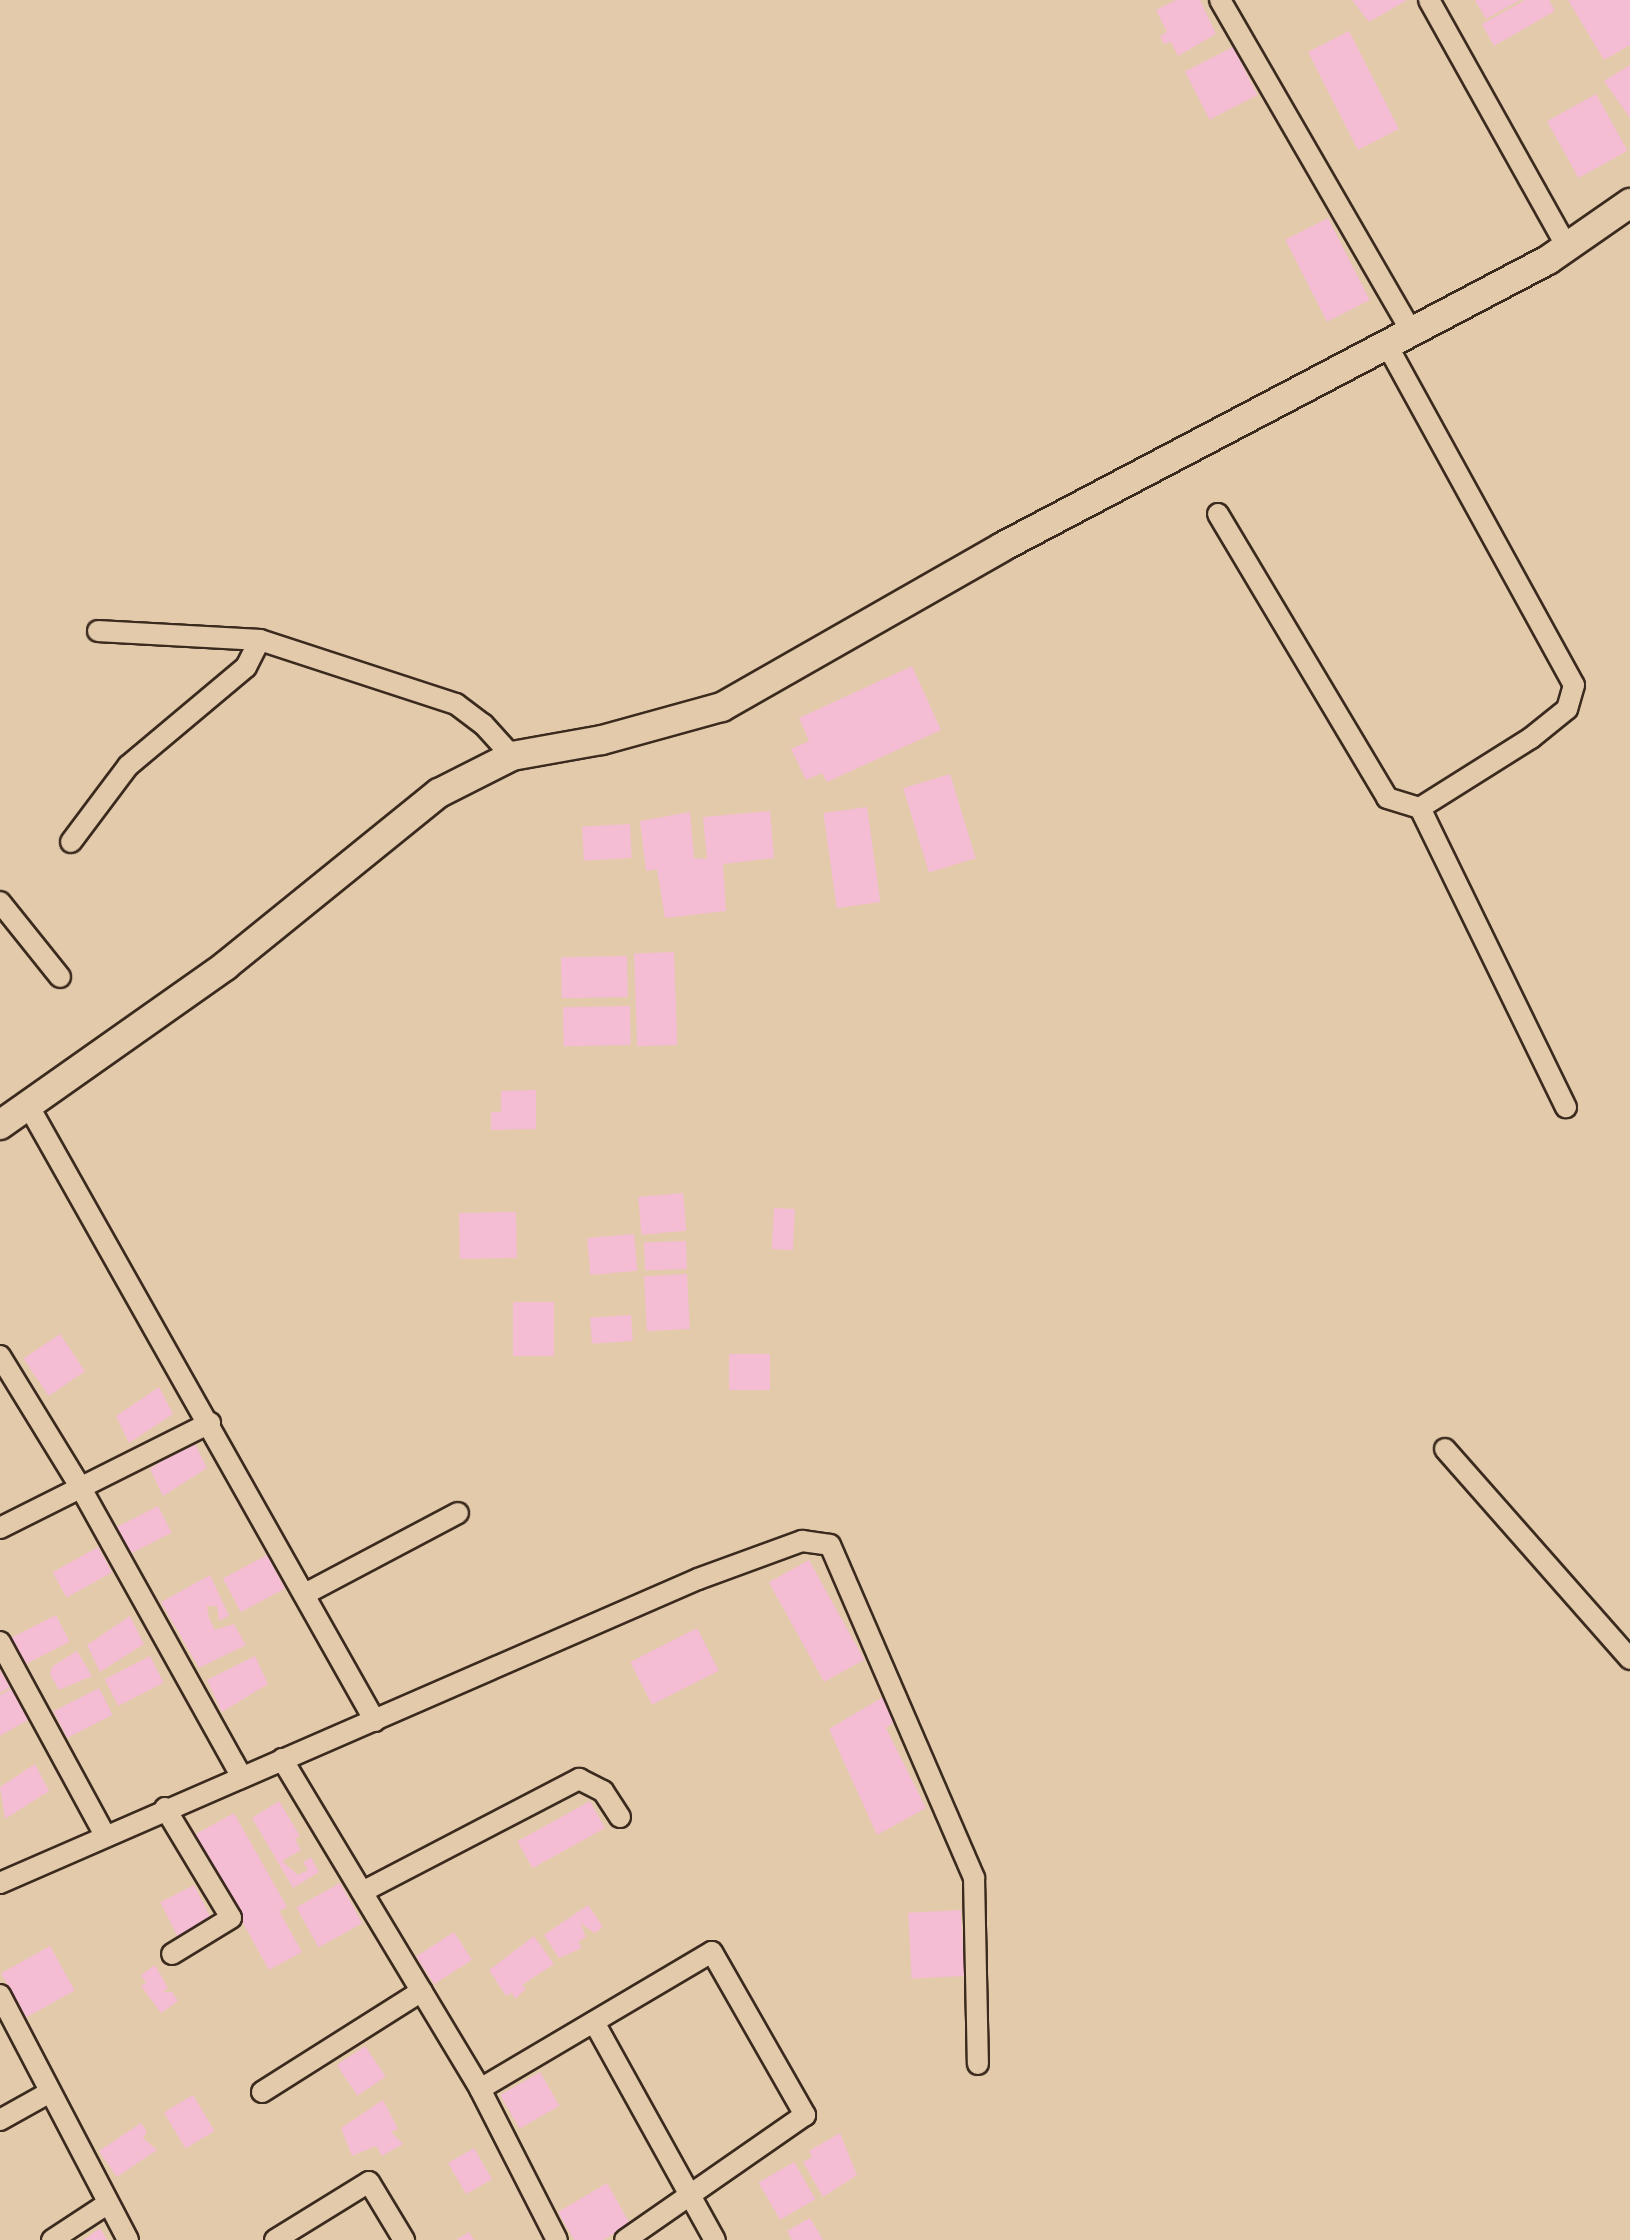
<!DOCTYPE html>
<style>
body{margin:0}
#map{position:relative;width:1630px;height:2240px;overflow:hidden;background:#e2caab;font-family:Dekko,sans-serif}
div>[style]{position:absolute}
.building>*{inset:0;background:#f5bdd3;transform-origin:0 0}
.roads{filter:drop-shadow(2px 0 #3b2a1e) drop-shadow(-2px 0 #3b2a1e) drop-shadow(0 2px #3b2a1e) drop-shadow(0 -2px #3b2a1e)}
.street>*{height:20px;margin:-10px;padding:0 10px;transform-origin:10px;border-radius:10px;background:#e2caab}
.secondary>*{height:28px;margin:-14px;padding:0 14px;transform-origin:14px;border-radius:14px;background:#e2caab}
span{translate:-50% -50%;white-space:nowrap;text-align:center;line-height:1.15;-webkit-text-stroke:6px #e2caab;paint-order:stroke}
</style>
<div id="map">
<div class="building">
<i style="clip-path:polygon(1176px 0,1200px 0,1216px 34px,1178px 56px,1171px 42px,1164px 44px,1160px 36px,1167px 32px,1156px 10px)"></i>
<i style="clip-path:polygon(1352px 0,1407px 0,1369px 22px)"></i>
<i style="clip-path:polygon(1475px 0,1520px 0,1486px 19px)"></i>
<i style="clip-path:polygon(1525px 0,1549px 0,1555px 11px,1494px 46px,1482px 24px)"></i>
<i style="clip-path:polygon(1568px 0,1630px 0,1630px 45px,1604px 60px)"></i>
<i style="left:1349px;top:31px;width:110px;height:46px;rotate:63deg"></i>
<i style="left:1233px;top:47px;width:54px;height:54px;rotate:63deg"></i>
<i style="clip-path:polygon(1630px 65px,1630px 118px,1604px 81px)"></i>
<i style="left:1596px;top:94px;width:65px;height:56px;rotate:61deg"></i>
<i style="left:1328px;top:218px;width:92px;height:48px;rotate:63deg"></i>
<i style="clip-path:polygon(912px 666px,941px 730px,827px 782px,822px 773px,806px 780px,791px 749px,809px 741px,799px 718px)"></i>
<i style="left:950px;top:774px;width:88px;height:49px;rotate:73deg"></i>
<i style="left:867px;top:807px;width:96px;height:44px;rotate:82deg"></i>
<i style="clip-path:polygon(770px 811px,774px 858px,723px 864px,726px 911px,665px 918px,657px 869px,646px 871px,640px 821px,690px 812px,694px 858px,707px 859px,703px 817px)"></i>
<i style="left:630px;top:824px;width:34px;height:48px;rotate:87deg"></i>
<i style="left:674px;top:952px;width:93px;height:40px;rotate:88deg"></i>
<i style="left:627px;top:956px;width:41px;height:66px;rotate:89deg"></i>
<i style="left:630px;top:1006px;width:39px;height:67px;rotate:89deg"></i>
<i style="clip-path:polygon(536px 1090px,536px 1129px,491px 1130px,491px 1112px,501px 1112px,501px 1091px)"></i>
<i style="left:683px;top:1193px;width:38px;height:45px;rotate:85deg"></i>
<i style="left:774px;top:1208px;width:21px;height:41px;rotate:3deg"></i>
<i style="left:516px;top:1212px;width:46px;height:57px;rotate:89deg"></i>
<i style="left:634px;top:1234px;width:37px;height:47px;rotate:85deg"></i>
<i style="left:686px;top:1241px;width:28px;height:42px;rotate:88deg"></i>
<i style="left:687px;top:1274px;width:55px;height:43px;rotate:87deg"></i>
<i style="left:554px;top:1302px;width:54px;height:41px;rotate:90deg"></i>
<i style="left:631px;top:1315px;width:26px;height:41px;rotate:86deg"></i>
<i style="left:60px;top:1334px;width:45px;height:44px;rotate:56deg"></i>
<i style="left:729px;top:1354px;width:41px;height:36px"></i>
<i style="clip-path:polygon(159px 1387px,173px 1414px,129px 1443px,116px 1416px)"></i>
<i style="clip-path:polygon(193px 1440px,207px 1468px,163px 1496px,150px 1469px)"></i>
<i style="left:158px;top:1506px;width:30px;height:51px;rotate:63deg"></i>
<i style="left:98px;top:1547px;width:29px;height:52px;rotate:61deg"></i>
<i style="left:267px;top:1555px;width:38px;height:50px;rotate:62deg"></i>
<i style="left:809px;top:1560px;width:114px;height:46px;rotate:61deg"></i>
<i style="clip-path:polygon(210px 1575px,229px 1616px,219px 1621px,217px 1606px,207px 1606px,209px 1618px,215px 1630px,234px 1624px,246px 1645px,199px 1668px,161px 1602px)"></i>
<i style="left:56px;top:1615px;width:30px;height:51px;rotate:63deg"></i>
<i style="clip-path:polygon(130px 1616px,144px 1644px,100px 1672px,87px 1645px)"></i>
<i style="left:697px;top:1628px;width:48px;height:75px;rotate:63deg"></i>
<i style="clip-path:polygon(77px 1651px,92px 1676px,59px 1690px,50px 1674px,53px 1666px)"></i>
<i style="left:150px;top:1656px;width:30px;height:51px;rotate:63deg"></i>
<i style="clip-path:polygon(255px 1656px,268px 1684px,222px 1712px,207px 1680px)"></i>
<i style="clip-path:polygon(0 1670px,10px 1687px,0 1693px)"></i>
<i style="left:99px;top:1688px;width:30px;height:51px;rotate:63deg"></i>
<i style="clip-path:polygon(11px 1689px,28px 1720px,0 1736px,0 1695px)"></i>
<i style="clip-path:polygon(883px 1697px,894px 1722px,886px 1728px,926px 1808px,877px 1835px,829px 1729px)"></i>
<i style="clip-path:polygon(35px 1764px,49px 1791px,5px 1819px,0 1787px)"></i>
<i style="clip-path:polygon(279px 1801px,300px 1836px,295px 1839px,301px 1850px,282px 1861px,298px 1875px,308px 1870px,303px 1862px,311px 1857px,319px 1872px,293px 1888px,252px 1818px)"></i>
<i style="left:590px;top:1801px;width:31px;height:83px;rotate:61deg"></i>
<i style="clip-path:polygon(234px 1813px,287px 1907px,279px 1911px,302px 1952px,269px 1970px,194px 1835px)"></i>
<i style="left:340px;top:1883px;width:46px;height:50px;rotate:61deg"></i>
<i style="left:194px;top:1885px;width:42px;height:38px;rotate:63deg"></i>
<i style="clip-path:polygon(588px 1905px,603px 1927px,595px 1933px,580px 1923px,586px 1937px,578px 1942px,582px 1948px,559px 1958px,544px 1935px)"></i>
<i style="left:961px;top:1910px;width:66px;height:53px;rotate:87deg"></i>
<i style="left:454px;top:1932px;width:33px;height:45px;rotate:57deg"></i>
<i style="clip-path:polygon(534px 1936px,554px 1964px,522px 1985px,526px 1989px,515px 1999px,512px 1993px,506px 1996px,489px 1970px)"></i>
<i style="left:50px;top:1946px;width:51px;height:56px;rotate:61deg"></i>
<i style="clip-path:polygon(155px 1965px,168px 1988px,163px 1992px,172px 1992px,178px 2001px,161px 2013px,141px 1986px,146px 1983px,141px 1975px)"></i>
<i style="left:365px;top:2046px;width:37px;height:34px;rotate:56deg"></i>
<i style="left:540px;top:2072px;width:39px;height:46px;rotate:60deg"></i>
<i style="left:193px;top:2095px;width:42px;height:34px;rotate:59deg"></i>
<i style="clip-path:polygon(383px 2100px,398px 2129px,391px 2132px,403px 2144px,382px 2156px,376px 2146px,352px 2156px,341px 2128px)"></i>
<i style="clip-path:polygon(141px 2123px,147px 2132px,143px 2138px,157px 2150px,117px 2177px,99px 2151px)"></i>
<i style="clip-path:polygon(840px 2133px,857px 2175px,823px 2197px,803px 2162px,812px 2157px,809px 2151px)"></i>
<i style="left:474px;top:2148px;width:36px;height:30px;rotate:60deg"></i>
<i style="left:794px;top:2162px;width:43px;height:41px;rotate:60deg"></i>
<i style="clip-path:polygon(607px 2183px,630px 2224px,603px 2240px,574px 2240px,558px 2212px)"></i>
<i style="clip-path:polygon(810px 2218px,823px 2240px,792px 2240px,787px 2231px)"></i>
<i style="clip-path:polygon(100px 2228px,107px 2240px,83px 2240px)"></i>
<i style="clip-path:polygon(469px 2232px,474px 2240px,456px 2240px)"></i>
</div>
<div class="roads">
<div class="street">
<i style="left:1220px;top:0;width:384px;rotate:60deg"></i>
<i style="left:1429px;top:0;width:283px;rotate:60.8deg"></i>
<i style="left:1387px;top:345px;width:388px;rotate:61.2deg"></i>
<i style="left:1574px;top:685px;width:25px;rotate:106deg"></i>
<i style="left:1567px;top:709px;width:46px;rotate:141.1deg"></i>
<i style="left:1531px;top:738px;width:131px;rotate:147.8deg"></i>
<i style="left:1420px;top:808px;width:333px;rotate:64deg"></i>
<i style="left:1218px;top:514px;width:330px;rotate:59.2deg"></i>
<i style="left:1387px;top:798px;width:34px;rotate:17deg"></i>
<i style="left:98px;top:631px;width:162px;rotate:3.2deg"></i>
<i style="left:260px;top:640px;width:206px;rotate:18.1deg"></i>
<i style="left:456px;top:704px;width:34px;rotate:37deg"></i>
<i style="left:483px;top:724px;width:43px;rotate:47.8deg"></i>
<i style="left:71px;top:842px;width:95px;rotate:-53.1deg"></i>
<i style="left:128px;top:766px;width:154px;rotate:-40deg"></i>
<i style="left:246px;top:667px;width:30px;rotate:-63deg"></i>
<i style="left:0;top:902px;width:96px;rotate:51.3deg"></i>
<i style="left:28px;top:1105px;width:707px;rotate:60.61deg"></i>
<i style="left:0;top:1356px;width:157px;rotate:58.5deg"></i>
<i style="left:82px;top:1490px;width:327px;rotate:60.9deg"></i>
<i style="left:1445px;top:1449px;width:280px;rotate:48.6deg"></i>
<i style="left:0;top:1528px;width:235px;rotate:-26.6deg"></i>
<i style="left:305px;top:1594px;width:173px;rotate:-27.9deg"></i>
<i style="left:0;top:1642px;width:220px;rotate:61.5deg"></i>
<i style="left:282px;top:1759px;width:385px;rotate:59deg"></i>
<i style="left:480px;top:2089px;width:169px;rotate:63deg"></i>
<i style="left:165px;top:1808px;width:128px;rotate:59deg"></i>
<i style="left:231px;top:1918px;width:69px;rotate:148.6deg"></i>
<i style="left:0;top:1883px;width:761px;rotate:-23.53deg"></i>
<i style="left:698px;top:1579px;width:111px;rotate:-20.1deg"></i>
<i style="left:802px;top:1541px;width:28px;rotate:8deg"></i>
<i style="left:830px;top:1545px;width:363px;rotate:66.6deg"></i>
<i style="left:974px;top:1878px;width:186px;rotate:88.8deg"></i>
<i style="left:362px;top:1892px;width:245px;rotate:-27.5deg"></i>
<i style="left:579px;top:1779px;width:27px;rotate:27deg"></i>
<i style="left:603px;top:1791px;width:31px;rotate:57deg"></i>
<i style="left:0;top:1995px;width:276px;rotate:62.4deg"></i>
<i style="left:594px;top:2022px;width:249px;rotate:61deg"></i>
<i style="left:480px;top:2089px;width:269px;rotate:-30.6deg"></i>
<i style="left:712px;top:1952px;width:188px;rotate:60.3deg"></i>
<i style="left:805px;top:2115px;width:219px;rotate:145.2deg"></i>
<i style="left:262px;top:2092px;width:189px;rotate:-32.3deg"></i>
<i style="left:0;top:2120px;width:57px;rotate:-29.2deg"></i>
<i style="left:52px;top:2240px;width:66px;rotate:-33.2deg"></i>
<i style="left:275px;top:2240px;width:110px;rotate:-31.7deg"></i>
<i style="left:369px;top:2182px;width:68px;rotate:58.9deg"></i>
</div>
<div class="secondary">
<i style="left:0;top:1125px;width:276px;rotate:-35.2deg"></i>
<i style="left:225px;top:966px;width:275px;rotate:-39deg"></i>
<i style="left:439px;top:793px;width:82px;rotate:-26.9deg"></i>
<i style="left:512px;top:756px;width:91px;rotate:-10.1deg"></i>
<i style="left:602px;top:740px;width:124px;rotate:-15.4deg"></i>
<i style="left:722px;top:707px;width:322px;rotate:-29.7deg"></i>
<i style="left:1002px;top:547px;width:617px;rotate:-27.73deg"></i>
<i style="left:1548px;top:260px;width:100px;rotate:-34.8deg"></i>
</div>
</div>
</div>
